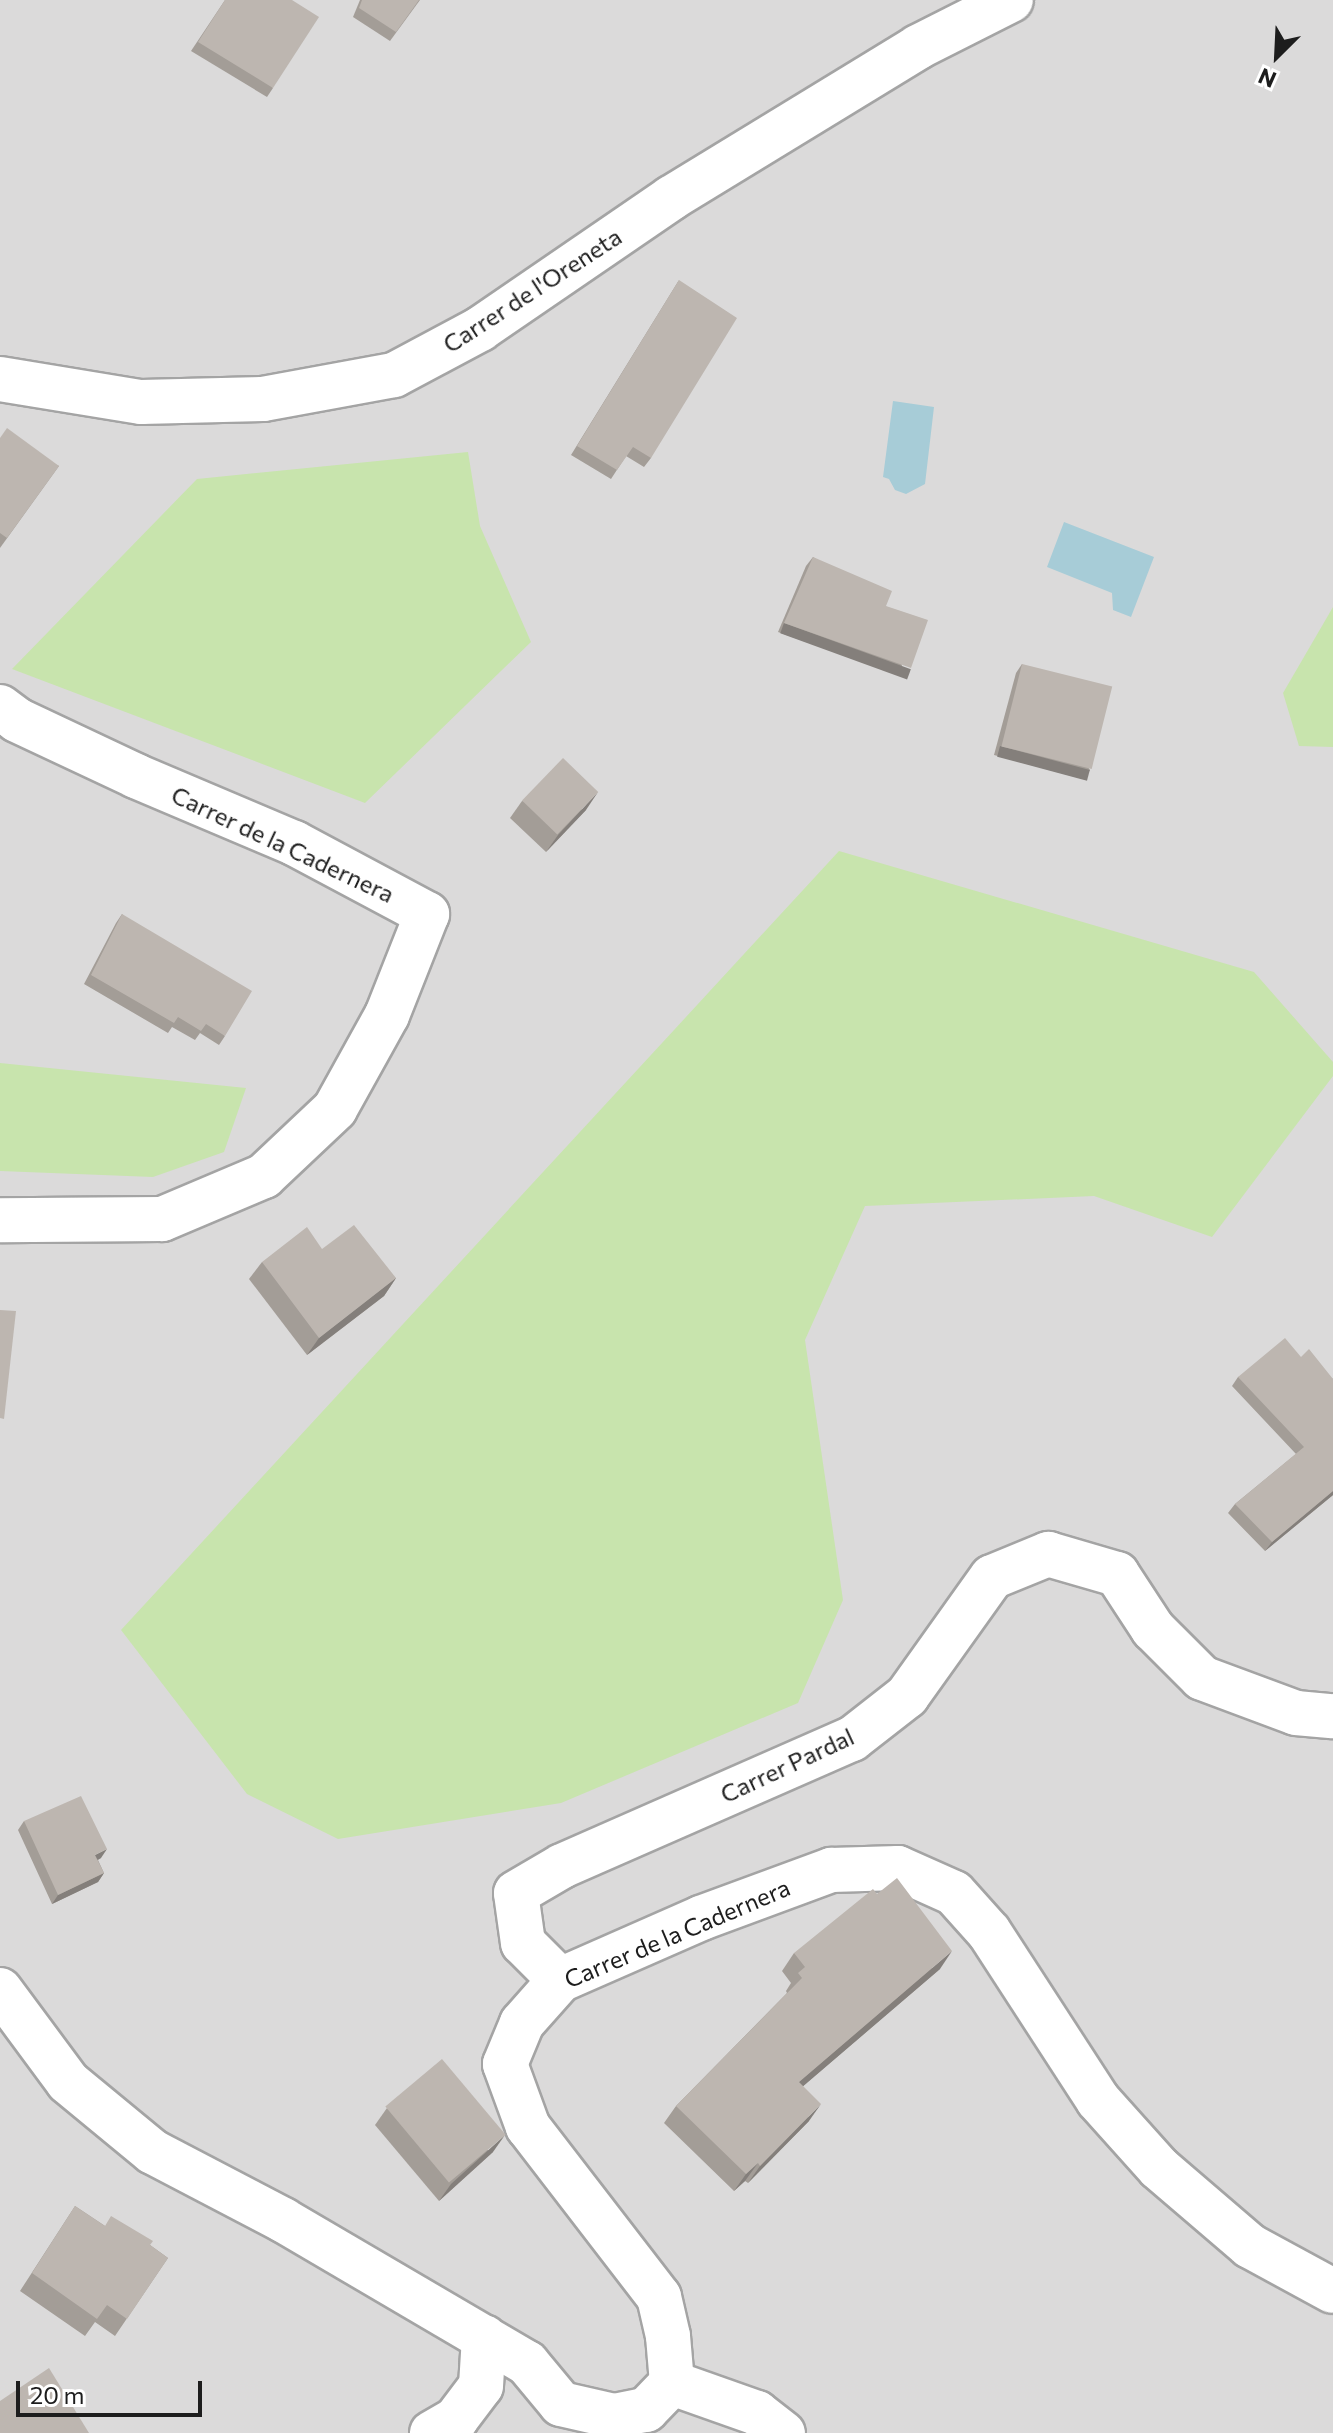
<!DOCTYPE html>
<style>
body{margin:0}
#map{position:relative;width:1333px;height:2433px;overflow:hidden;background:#edeae3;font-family:Commissioner,sans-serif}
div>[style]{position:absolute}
.residential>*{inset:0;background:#dbdada;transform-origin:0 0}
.grass>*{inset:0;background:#c8e4ad}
.water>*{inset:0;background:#a7ccd7}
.roads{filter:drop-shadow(2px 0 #a4a4a4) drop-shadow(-2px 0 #a4a4a4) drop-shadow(0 2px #a4a4a4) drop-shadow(0 -2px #a4a4a4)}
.street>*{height:44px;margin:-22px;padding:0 22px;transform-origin:22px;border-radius:22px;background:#fff}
.wall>*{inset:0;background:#a39d97}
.shaded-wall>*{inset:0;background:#847f7b;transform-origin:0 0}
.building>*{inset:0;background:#bdb6b0;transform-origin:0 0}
span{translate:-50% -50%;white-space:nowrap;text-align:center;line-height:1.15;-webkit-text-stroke:6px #fff;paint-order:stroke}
.street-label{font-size:24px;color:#1d1d1d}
.north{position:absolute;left:1237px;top:16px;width:80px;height:80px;-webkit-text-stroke:6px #fff;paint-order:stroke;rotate:204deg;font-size:22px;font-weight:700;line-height:32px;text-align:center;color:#1d1d1d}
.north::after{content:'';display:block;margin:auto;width:28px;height:36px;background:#1d1d1d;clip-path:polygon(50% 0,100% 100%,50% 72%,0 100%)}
.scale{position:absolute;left:16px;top:2381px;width:186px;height:36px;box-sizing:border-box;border:4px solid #1d1d1d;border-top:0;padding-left:10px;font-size:24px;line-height:28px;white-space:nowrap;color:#1d1d1d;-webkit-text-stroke:6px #fff;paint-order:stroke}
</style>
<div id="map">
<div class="residential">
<i style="left:0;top:0;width:1333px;height:2433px"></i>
</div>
<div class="grass">
<i style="clip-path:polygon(468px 452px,480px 526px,531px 642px,365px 803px,12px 669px,197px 479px)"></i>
<i style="clip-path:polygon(1333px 607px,1333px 747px,1299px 746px,1283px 693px)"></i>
<i style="clip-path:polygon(839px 851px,1254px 972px,1333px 1062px,1333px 1076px,1212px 1237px,1094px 1196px,865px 1206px,805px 1340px,843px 1600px,798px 1703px,561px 1803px,338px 1839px,247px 1794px,121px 1630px)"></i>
<i style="clip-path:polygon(0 1063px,246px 1088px,224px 1152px,153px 1177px,0 1171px)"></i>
</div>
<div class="water">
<i style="clip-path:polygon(893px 401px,934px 407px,925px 484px,906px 494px,895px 490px,889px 479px,883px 477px)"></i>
<i style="clip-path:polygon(1064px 522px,1154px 557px,1131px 617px,1113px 610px,1112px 593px,1047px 567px)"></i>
</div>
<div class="roads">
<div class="street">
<i style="left:0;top:379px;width:143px;rotate:9.3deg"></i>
<i style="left:141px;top:402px;width:122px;rotate:-1.4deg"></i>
<i style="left:263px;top:399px;width:133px;rotate:-10.4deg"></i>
<i style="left:394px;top:375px;width:98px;rotate:-28.1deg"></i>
<i style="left:480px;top:329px;width:232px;rotate:-34.4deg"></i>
<i style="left:671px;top:198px;width:289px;rotate:-31.4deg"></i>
<i style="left:918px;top:47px;width:104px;rotate:-26.8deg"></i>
<i style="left:0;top:707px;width:21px;rotate:37deg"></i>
<i style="left:17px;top:720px;width:132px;rotate:25.2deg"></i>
<i style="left:136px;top:776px;width:172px;rotate:23deg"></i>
<i style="left:294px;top:843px;width:151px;rotate:28.1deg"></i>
<i style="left:427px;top:914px;width:109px;rotate:111.6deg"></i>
<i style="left:387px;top:1015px;width:107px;rotate:119deg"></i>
<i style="left:335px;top:1109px;width:98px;rotate:136.7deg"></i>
<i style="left:264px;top:1176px;width:111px;rotate:157.1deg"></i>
<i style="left:162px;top:1219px;width:162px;rotate:179.6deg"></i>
<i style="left:560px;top:1980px;width:52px;rotate:-135deg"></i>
<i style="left:523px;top:1943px;width:50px;rotate:-98deg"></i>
<i style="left:516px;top:1893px;width:53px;rotate:-30.4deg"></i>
<i style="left:562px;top:1866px;width:317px;rotate:-23.7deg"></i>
<i style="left:852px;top:1739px;width:70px;rotate:-38deg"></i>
<i style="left:907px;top:1696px;width:146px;rotate:-54.5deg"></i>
<i style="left:992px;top:1577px;width:61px;rotate:-22.3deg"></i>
<i style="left:1048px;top:1554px;width:72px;rotate:16.2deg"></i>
<i style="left:1117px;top:1574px;width:66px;rotate:56.8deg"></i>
<i style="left:1153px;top:1629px;width:69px;rotate:45deg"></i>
<i style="left:1202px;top:1678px;width:100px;rotate:20.4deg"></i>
<i style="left:1296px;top:1713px;width:37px;rotate:5deg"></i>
<i style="left:0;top:1990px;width:114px;rotate:53.5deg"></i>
<i style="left:68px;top:2082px;width:110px;rotate:39.5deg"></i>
<i style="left:153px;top:2152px;width:147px;rotate:27.6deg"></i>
<i style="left:283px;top:2220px;width:283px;rotate:30.4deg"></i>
<i style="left:527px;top:2363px;width:53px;rotate:50.3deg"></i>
<i style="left:561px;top:2404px;width:54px;rotate:12.8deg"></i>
<i style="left:614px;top:2416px;width:33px;rotate:-11deg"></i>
<i style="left:646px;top:2410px;width:37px;rotate:-46deg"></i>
<i style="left:672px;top:2383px;width:47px;rotate:-94.9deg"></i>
<i style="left:668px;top:2336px;width:40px;rotate:-103deg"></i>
<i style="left:659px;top:2297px;width:215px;rotate:-127.6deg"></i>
<i style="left:528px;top:2127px;width:67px;rotate:-110.1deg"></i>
<i style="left:505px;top:2064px;width:44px;rotate:-67.5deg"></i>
<i style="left:522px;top:2023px;width:57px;rotate:-48.5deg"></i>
<i style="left:560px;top:1980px;width:154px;rotate:-23.7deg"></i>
<i style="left:701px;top:1918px;width:139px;rotate:-20.3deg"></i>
<i style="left:831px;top:1870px;width:67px;rotate:-1.7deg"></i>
<i style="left:898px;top:1868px;width:61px;rotate:24.1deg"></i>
<i style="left:954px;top:1893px;width:52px;rotate:48.1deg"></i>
<i style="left:989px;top:1932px;width:200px;rotate:57deg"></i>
<i style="left:1098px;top:2100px;width:91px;rotate:48.1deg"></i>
<i style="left:1159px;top:2168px;width:120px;rotate:40.6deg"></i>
<i style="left:1250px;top:2246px;width:94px;rotate:28.5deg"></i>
<i style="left:672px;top:2383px;width:90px;rotate:19.4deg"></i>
<i style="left:757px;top:2413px;width:33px;rotate:38deg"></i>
<i style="left:432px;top:2433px;width:28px;rotate:-30deg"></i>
<i style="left:456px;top:2419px;width:41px;rotate:-52.9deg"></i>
<i style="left:481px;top:2386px;width:49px;rotate:-86.5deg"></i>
</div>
</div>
<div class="wall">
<i style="clip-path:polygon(225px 0,273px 88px,267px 97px,191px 51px)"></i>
<i style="clip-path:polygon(360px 0,420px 0,390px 41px,353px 17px)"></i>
<i style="clip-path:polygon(679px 280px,651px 458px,644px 467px,626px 456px,611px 479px,571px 455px)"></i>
<i style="clip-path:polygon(0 438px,59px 466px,0 548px)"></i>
<i style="clip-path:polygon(813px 557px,886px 606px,905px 677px,778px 632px,806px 566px)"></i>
<i style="clip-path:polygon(1022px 664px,1090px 770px,1083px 779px,994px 755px,1016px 673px)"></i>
<i style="clip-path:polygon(522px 801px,586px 810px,546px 852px,510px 818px)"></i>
<i style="clip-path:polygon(122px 914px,225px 1036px,219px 1045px,200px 1033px,195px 1040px,172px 1027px,168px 1033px,84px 984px,116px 923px)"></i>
<i style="clip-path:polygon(262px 1262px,396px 1278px,384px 1296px,307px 1355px,249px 1279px)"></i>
<i style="clip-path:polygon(1301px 1357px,1333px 1379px,1333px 1495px,1265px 1551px,1228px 1513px,1235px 1504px,1296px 1454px,1232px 1386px,1238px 1377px)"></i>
<i style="clip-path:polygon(24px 1821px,101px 1858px,98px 1860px,104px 1873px,98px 1882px,52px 1904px,18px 1830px)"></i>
<i style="clip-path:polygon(794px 1953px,940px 1969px,803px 2086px,809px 2121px,748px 2183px,745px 2181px,734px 2191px,664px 2123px,676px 2106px,787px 1993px,786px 1991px,791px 1983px,782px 1971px)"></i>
<i style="clip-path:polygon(387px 2108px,493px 2152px,439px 2201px,375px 2125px)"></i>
<i style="clip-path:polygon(75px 2206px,105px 2226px,150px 2245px,168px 2258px,115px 2336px,95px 2322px,85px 2336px,20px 2291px)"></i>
</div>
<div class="shaded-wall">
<i style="left:784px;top:623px;width:135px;height:11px;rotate:20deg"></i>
<i style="left:1000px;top:746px;width:93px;height:11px;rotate:15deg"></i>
<i style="clip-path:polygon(598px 792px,586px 810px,546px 852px,558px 835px)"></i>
<i style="clip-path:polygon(396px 1278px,384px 1296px,307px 1355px,319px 1338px)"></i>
<i style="clip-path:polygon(1333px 1491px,1333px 1495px,1265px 1551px,1272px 1542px)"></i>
<i style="clip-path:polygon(107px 1849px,101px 1858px,89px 1864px,95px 1855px)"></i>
<i style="clip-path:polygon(104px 1873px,98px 1882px,52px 1904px,58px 1895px)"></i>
<i style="clip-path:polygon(952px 1951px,940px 1969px,787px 2100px,799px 2082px)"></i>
<i style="clip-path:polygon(821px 2104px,809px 2121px,748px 2183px,760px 2166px)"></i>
<i style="clip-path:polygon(505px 2135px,493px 2152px,439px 2201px,451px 2184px)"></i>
<i style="clip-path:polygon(758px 2163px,745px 2181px,734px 2191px,746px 2174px)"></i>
</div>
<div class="building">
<i style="clip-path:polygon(225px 0,292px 0,319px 17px,273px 88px,198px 42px)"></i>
<i style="clip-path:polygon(362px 0,419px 0,396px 32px,359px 8px)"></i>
<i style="clip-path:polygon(679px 280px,737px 318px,651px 458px,633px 447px,617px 470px,577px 446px)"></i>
<i style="clip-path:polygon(7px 428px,59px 466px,7px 538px,0 533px,0 438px)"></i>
<i style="clip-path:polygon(813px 557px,892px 591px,886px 606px,928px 620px,911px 668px,784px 623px)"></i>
<i style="left:1022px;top:664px;width:93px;height:85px;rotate:14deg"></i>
<i style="left:563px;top:758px;width:49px;height:59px;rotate:44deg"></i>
<i style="clip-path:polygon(122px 914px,252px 991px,225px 1036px,206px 1024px,201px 1031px,178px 1017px,174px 1023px,91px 975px)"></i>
<i style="clip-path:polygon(354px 1225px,396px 1278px,319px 1338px,262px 1262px,307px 1227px,322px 1249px)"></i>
<i style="clip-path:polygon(0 1310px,16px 1311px,4px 1419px,0 1418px)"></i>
<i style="clip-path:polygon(1285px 1338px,1301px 1357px,1309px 1349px,1333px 1379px,1333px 1491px,1272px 1542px,1235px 1504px,1304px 1447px,1238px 1377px)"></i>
<i style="clip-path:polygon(81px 1796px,107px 1849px,95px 1855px,104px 1873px,58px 1895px,24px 1821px)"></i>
<i style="clip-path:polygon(897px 1878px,952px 1951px,799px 2082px,821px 2104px,760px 2166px,758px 2163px,746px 2174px,676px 2106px,802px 1978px,798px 1973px,805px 1967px,794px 1953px,873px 1889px,877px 1894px)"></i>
<i style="left:442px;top:2059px;width:99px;height:74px;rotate:50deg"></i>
<i style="clip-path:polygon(75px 2206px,105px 2226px,111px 2216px,153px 2241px,150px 2245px,168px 2258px,127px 2319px,107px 2305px,97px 2319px,32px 2273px)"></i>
<i style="clip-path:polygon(49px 2368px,89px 2433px,0 2433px,0 2401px)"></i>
</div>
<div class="street-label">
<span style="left:532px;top:290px;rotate:-33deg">Carrer de l'Oreneta</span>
<span style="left:283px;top:844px;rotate:25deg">Carrer de la Cadernera</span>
<span style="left:787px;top:1765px;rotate:-25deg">Carrer Pardal</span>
<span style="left:677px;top:1933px;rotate:-23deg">Carrer de la Cadernera</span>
</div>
<div class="north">N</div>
<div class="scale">20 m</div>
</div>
